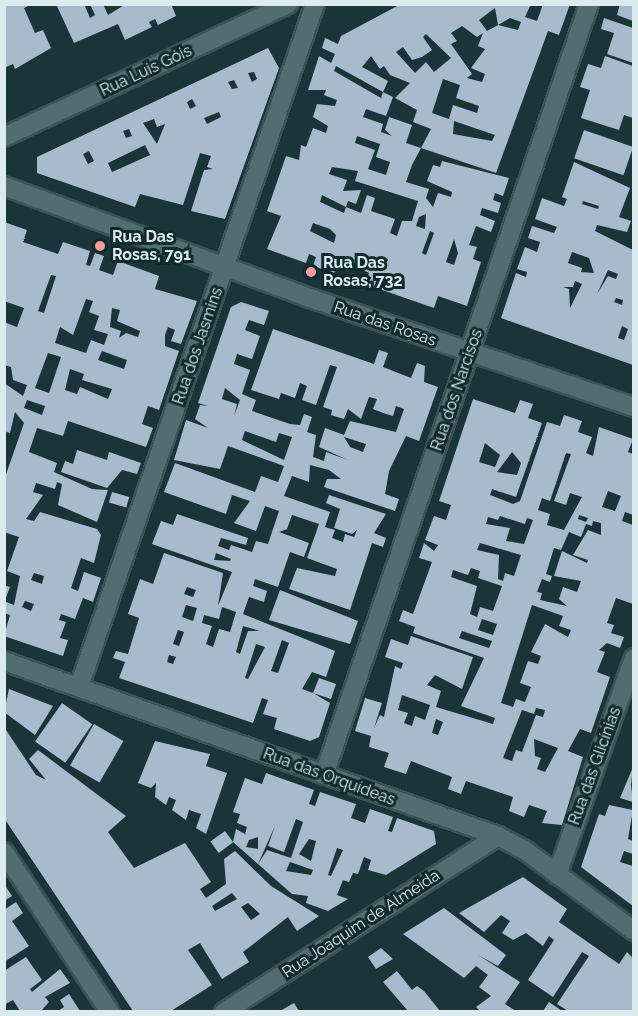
<!DOCTYPE html>
<meta charset="utf-8">
<style>
body{margin:0}
#map{position:relative;width:638px;height:1016px;overflow:hidden;background:#1a3539;font-family:Raleway,sans-serif}
div>[style]{position:absolute}
.building>*{inset:0;background:#a7bbcc;transform-origin:0 0}
.roads{filter:drop-shadow(2px 0 #3b5256) drop-shadow(-2px 0 #3b5256) drop-shadow(0 2px #3b5256) drop-shadow(0 -2px #3b5256)}
.minor>*{height:18px;margin:-9px;padding:0 9px;transform-origin:9px;border-radius:9px;background:#526d72}
.dots>*{width:16px;height:16px;translate:-50% -50%;box-sizing:border-box;border:3px solid #102b2f;border-radius:50%}
span{translate:-50% -50%;white-space:nowrap;text-align:center;line-height:1.15;-webkit-text-stroke:6px #102b2f;paint-order:stroke}
.street-label{font-size:16px;color:#dcebee}
.poi-label{font-size:16px;color:#dcebee;font-weight:700}
.left{translate:0 -50%;text-align:left}
.frame{position:absolute;inset:0;border:6px solid #dcebee;pointer-events:none}
</style>
<div id="map">
<div class="building">
<i style="clip-path:polygon(4px 4px,32px 4px,24px 8px,35px 33px,43px 30px,51px 48px,15px 69px,13px 64px,4px 68px)"></i>
<i style="clip-path:polygon(56px 4px,84px 4px,90px 18px,95px 15px,90px 4px,103px 4px,108px 15px,126px 4px,171px 4px,176px 16px,158px 25px,155px 19px,149px 22px,152px 27px,125px 40px,118px 24px,74px 43px)"></i>
<i style="clip-path:polygon(evenodd,401px 4px,531px 4px,525px 17px,537px 21px,543px 4px,570px 4px,559px 35px,548px 31px,496px 173px,421px 148px,412px 165px,406px 182px,429px 189px,426px 198px,433px 207px,438px 193px,451px 197px,452px 192px,427px 181px,433px 165px,440px 167px,442px 161px,509px 178px,503px 196px,495px 193px,493px 200px,501px 203px,498px 213px,482px 208px,480px 215px,495px 221px,491px 232px,476px 226px,469px 245px,477px 247px,473px 259px,481px 262px,467px 306px,438px 296px,434px 308px,365px 284px,369px 273px,352px 264px,339px 259px,334px 273px,313px 266px,316px 257px,309px 254px,306px 263px,267px 249px,281px 216px,267px 211px,286px 156px,299px 160px,301px 145px,306px 147px,313px 128px,326px 133px,328px 126px,313px 117px,317px 104px,335px 106px,337px 100px,324px 95px,326px 90px,308px 90px,319px 56px,331px 63px,335px 54px,322px 48px,325px 38px,338px 44px,341px 36px,401px 4px,495px 8px,498px 25px,487px 31px,479px 20px,495px 8px,401px 4px,510px 18px,521px 22px,518px 30px,498px 25px,510px 18px,401px 4px,462px 26px,477px 37px,483px 33px,478px 46px,485px 49px,471px 68px,485px 74px,482px 82px,467px 78px,472px 74px,451px 44px,457px 41px,451px 33px,462px 26px,401px 4px,426px 34px,451px 58px,434px 72px,426px 62px,415px 73px,396px 52px,403px 47px,412px 60px,422px 57px,432px 50px,423px 37px,426px 34px,401px 4px,371px 56px,380px 69px,384px 66px,390px 75px,410px 83px,395px 98px,417px 110px,413px 122px,431px 129px,421px 148px,406px 143px,412px 125px,389px 117px,385px 130px,392px 136px,381px 132px,383px 124px,363px 117px,366px 109px,386px 116px,393px 97px,383px 92px,381px 98px,334px 71px,336px 66px,383px 92px,388px 81px,362px 67px,371px 56px,401px 4px,443px 79px,460px 85px,456px 98px,479px 106px,477px 113px,453px 105px,449px 119px,432px 113px,443px 79px,401px 4px,454px 121px,495px 135px,492px 141px,453px 134px,454px 121px,401px 4px,357px 136px,380px 144px,376px 157px,390px 162px,386px 175px,368px 169px,375px 150px,355px 143px,357px 136px,401px 4px,332px 167px,358px 171px,355px 181px,418px 201px,412px 221px,402px 221px,397px 236px,390px 233px,395px 219px,371px 211px,375px 198px,367px 195px,361px 213px,346px 207px,344px 213px,320px 202px,322px 195px,346px 207px,348px 201px,356px 204px,361px 190px,343px 191px,347px 180px,329px 174px,332px 167px,401px 4px,426px 214px,425px 229px,416px 226px,419px 217px,426px 214px,401px 4px,313px 223px,330px 229px,336px 235px,334px 243px,310px 231px,313px 223px,401px 4px,430px 231px,434px 233px,426px 255px,422px 253px,430px 231px,401px 4px,454px 239px,458px 253px,454px 265px,446px 262px,454px 239px)"></i>
<i style="clip-path:polygon(620px 4px,633px 4px,633px 21px,617px 15px)"></i>
<i style="clip-path:polygon(604px 18px,633px 28px,633px 63px,607px 54px,614px 33px,601px 29px)"></i>
<i style="clip-path:polygon(evenodd,268px 48px,279px 68px,225px 219px,191px 211px,204px 170px,213px 169px,207px 167px,211px 156px,200px 153px,183px 205px,140px 194px,135px 207px,37px 173px,37px 157px,268px 48px,254px 72px,257px 79px,252px 82px,248px 73px,254px 72px,268px 48px,234px 80px,238px 88px,232px 89px,228px 82px,234px 80px,268px 48px,192px 99px,196px 106px,190px 109px,187px 102px,192px 99px,268px 48px,219px 112px,221px 117px,207px 124px,204px 118px,219px 112px,268px 48px,154px 119px,157px 127px,165px 124px,157px 144px,143px 123px,154px 119px,268px 48px,129px 129px,132px 136px,126px 138px,123px 131px,129px 129px,268px 48px,145px 145px,150px 155px,112px 172px,108px 163px,145px 145px,268px 48px,89px 151px,94px 161px,88px 164px,83px 154px,89px 151px)"></i>
<i style="clip-path:polygon(605px 56px,633px 66px,633px 118px,624px 115px,619px 130px,581px 118px,590px 90px,580px 87px,588px 64px,601px 68px)"></i>
<i style="left:584px;top:130px;width:52px;height:30px;rotate:19deg"></i>
<i style="clip-path:polygon(evenodd,574px 162px,630px 188px,619px 217px,631px 221px,627px 232px,597px 225px,595px 231px,633px 250px,633px 365px,501px 318px,516px 273px,526px 277px,527px 272px,517px 269px,525px 247px,537px 252px,540px 242px,528px 238px,532px 226px,554px 233px,557px 227px,535px 219px,542px 198px,564px 206px,567px 199px,562px 197px,574px 162px,583px 201px,599px 206px,598px 209px,582px 204px,583px 201px,574px 162px,572px 252px,589px 258px,594px 273px,581px 272px,582px 268px,568px 263px,572px 252px,574px 162px,608px 270px,618px 274px,616px 279px,608px 276px,597px 294px,608px 270px,574px 162px,575px 281px,582px 284px,570px 308px,569px 289px,563px 287px,573px 287px,575px 281px,574px 162px,616px 298px,623px 300px,622px 305px,614px 302px,616px 298px,574px 162px,622px 326px,628px 329px,624px 340px,618px 338px,622px 326px)"></i>
<i style="clip-path:polygon(evenodd,4px 222px,27px 230px,23px 242px,58px 254px,63px 242px,90px 251px,86px 265px,90px 266px,95px 253px,104px 256px,99px 270px,113px 275px,118px 261px,159px 276px,155px 289px,197px 301px,181px 344px,171px 341px,175px 330px,168px 327px,165px 335px,165px 346px,179px 351px,159px 410px,148px 406px,142px 424px,153px 428px,146px 447px,68px 421px,63px 436px,37px 428px,29px 452px,57px 463px,54px 472px,92px 489px,108px 490px,97px 522px,58px 505px,62px 484px,57px 482px,55px 489px,36px 483px,33px 492px,43px 495px,26px 519px,34px 521px,40px 512px,97px 529px,101px 535px,94px 563px,81px 558px,71px 588px,78px 591px,84px 572px,101px 578px,93px 602px,83px 598px,75px 619px,61px 614px,59px 620px,66px 622px,60px 638px,68px 640px,63px 656px,4px 636px,10px 615px,4px 613px,4px 601px,14px 605px,20px 576px,7px 571px,19px 537px,4px 532px,4px 480px,24px 423px,15px 412px,10px 433px,4px 431px,4px 383px,23px 396px,27px 385px,13px 380px,11px 367px,4px 365px,4px 322px,17px 327px,24px 308px,4px 301px,4px 222px,51px 275px,56px 276px,44px 313px,38px 311px,51px 275px,4px 222px,86px 299px,93px 301px,89px 312px,99px 316px,94px 330px,108px 334px,104px 345px,91px 340px,86px 353px,55px 343px,60px 327px,73px 335px,86px 299px,4px 222px,112px 308px,120px 310px,117px 321px,140px 331px,138px 337px,126px 333px,119px 338px,121px 331px,110px 327px,112px 308px,4px 222px,102px 351px,127px 360px,124px 369px,98px 360px,102px 351px,4px 222px,48px 353px,61px 357px,49px 393px,35px 388px,48px 353px,4px 222px,70px 369px,84px 374px,82px 380px,112px 389px,108px 399px,80px 387px,77px 394px,65px 390px,70px 369px,4px 222px,27px 400px,45px 406px,42px 415px,24px 408px,27px 400px,4px 222px,34px 573px,44px 576px,42px 584px,31px 580px,34px 573px,4px 222px,25px 601px,34px 604px,31px 611px,22px 607px,25px 601px)"></i>
<i style="clip-path:polygon(evenodd,241px 302px,269px 311px,264px 325px,249px 320px,245px 330px,260px 336px,252px 359px,237px 354px,234px 364px,250px 370px,242px 394px,256px 400px,252px 411px,290px 424px,300px 425px,304px 414px,312px 417px,307px 432px,316px 435px,313px 457px,324px 461px,326px 452px,348px 460px,319px 447px,325px 428px,344px 435px,350px 421px,396px 432px,404px 409px,396px 406px,393px 416px,383px 413px,373px 409px,377px 399px,369px 397px,361px 419px,348px 409px,344px 419px,331px 415px,332px 410px,323px 407px,337px 367px,330px 365px,316px 405px,302px 400px,307px 386px,300px 383px,295px 398px,281px 393px,279px 399px,251px 390px,273px 329px,374px 364px,379px 350px,388px 353px,383px 367px,411px 378px,417px 363px,425px 366px,424px 382px,438px 387px,419px 441px,406px 436px,389px 471px,385px 494px,399px 499px,395px 511px,324px 487px,327px 479px,341px 479px,329px 470px,310px 465px,309px 482px,292px 476px,284px 496px,330px 512px,325px 527px,335px 530px,332px 538px,343px 542px,345px 534px,354px 537px,357px 530px,352px 534px,334px 528px,340px 509px,326px 503px,329px 495px,386px 514px,374px 533px,386px 538px,383px 547px,372px 543px,350px 610px,289px 589px,297px 568px,335px 576px,337px 569px,307px 558px,319px 524px,292px 515px,287px 529px,279px 532px,309px 543px,304px 557px,290px 552px,278px 587px,255px 579px,253px 586px,267px 591px,264px 602px,249px 597px,243px 614px,335px 651px,326px 677px,312px 672px,302px 689px,313px 693px,319px 678px,336px 684px,331px 699px,313px 693px,330px 703px,319px 737px,310px 741px,274px 729px,277px 718px,263px 714px,268px 700px,262px 698px,253px 723px,119px 678px,125px 662px,113px 658px,116px 651px,128px 654px,139px 618px,128px 614px,140px 579px,153px 584px,164px 553px,223px 573px,218px 606px,232px 572px,152px 544px,161px 521px,173px 525px,177px 514px,248px 538px,246px 545px,221px 538px,218px 546px,229px 550px,231px 545px,252px 552px,256px 541px,268px 544px,279px 511px,265px 506px,256px 531px,234px 523px,250px 501px,232px 495px,226px 514px,164px 492px,175px 463px,255px 492px,261px 476px,278px 482px,284px 466px,228px 446px,220px 469px,174px 460px,186px 420px,208px 428px,195px 419px,200px 405px,208px 406px,198px 403px,231px 307px,241px 302px,225px 388px,240px 400px,234px 416px,237px 404px,222px 399px,225px 388px,241px 302px,245px 431px,276px 442px,279px 433px,292px 437px,284px 460px,242px 440px,245px 431px,241px 302px,344px 437px,366px 444px,363px 452px,350px 447px,344px 437px,241px 302px,216px 553px,231px 559px,230px 561px,214px 560px,216px 553px,241px 302px,187px 587px,196px 590px,193px 597px,184px 594px,187px 587px,241px 302px,186px 605px,197px 608px,193px 621px,182px 617px,186px 605px,241px 302px,222px 607px,236px 612px,230px 632px,219px 629px,213px 647px,206px 644px,212px 626px,202px 623px,204px 615px,219px 619px,222px 607px,241px 302px,243px 626px,260px 631px,248px 631px,240px 654px,236px 652px,243px 626px,241px 302px,178px 630px,184px 632px,179px 646px,173px 644px,178px 630px,241px 302px,282px 640px,289px 643px,278px 673px,271px 671px,282px 640px,241px 302px,256px 644px,265px 647px,248px 679px,245px 678px,256px 644px,241px 302px,169px 655px,176px 657px,173px 664px,167px 662px,169px 655px)"></i>
<i style="clip-path:polygon(evenodd,473px 399px,515px 413px,520px 400px,533px 404px,528px 418px,542px 423px,516px 497px,492px 489px,490px 495px,513px 504px,520px 501px,547px 422px,560px 426px,564px 415px,582px 421px,578px 432px,592px 437px,586px 453px,593px 456px,599px 427px,633px 439px,628px 452px,633px 454px,633px 515px,625px 512px,622px 521px,633px 525px,633px 604px,616px 598px,607px 623px,614px 625px,611px 633px,624px 637px,620px 648px,607px 643px,599px 650px,605px 652px,597px 672px,610px 677px,591px 733px,580px 729px,568px 751px,583px 757px,562px 825px,542px 823px,547px 811px,529px 805px,524px 817px,509px 811px,513px 797px,466px 781px,461px 794px,448px 789px,452px 777px,411px 761px,406px 774px,384px 767px,389px 753px,369px 747px,371px 736px,355px 731px,365px 698px,382px 703px,374px 728px,380px 715px,384px 717px,395px 666px,401px 669px,403px 663px,385px 657px,391px 639px,408px 645px,411px 636px,473px 657px,462px 689px,435px 675px,427px 685px,441px 691px,436px 707px,493px 724px,495px 718px,461px 706px,484px 658px,413px 633px,415px 627px,399px 621px,403px 610px,413px 614px,432px 562px,419px 558px,424px 543px,434px 551px,438px 545px,425px 540px,434px 516px,446px 520px,451px 505px,439px 501px,473px 399px,485px 443px,500px 455px,495px 467px,479px 462px,485px 443px,473px 399px,512px 452px,521px 463px,517px 475px,497px 472px,512px 452px,473px 399px,566px 453px,571px 454px,554px 501px,566px 505px,570px 493px,582px 497px,564px 530px,547px 525px,550px 514px,538px 510px,542px 498px,550px 501px,566px 453px,473px 399px,608px 491px,621px 496px,615px 511px,602px 507px,608px 491px,473px 399px,579px 515px,588px 518px,586px 522px,578px 519px,579px 515px,473px 399px,500px 516px,525px 524px,527px 518px,533px 520px,524px 544px,506px 541px,510px 528px,486px 524px,488px 517px,498px 520px,500px 516px,473px 399px,593px 521px,601px 523px,601px 535px,588px 530px,573px 555px,588px 560px,587px 563px,562px 551px,554px 576px,581px 581px,577px 592px,563px 587px,559px 599px,567px 606px,540px 600px,542px 593px,537px 592px,542px 579px,550px 582px,552px 576px,546px 574px,554px 548px,561px 550px,569px 532px,581px 537px,586px 524px,592px 526px,593px 521px,473px 399px,480px 543px,521px 555px,514px 576px,505px 573px,503px 581px,498px 579px,499px 555px,477px 550px,480px 543px,473px 399px,471px 568px,480px 571px,478px 578px,502px 586px,493px 611px,480px 607px,477px 617px,470px 614px,477px 586px,451px 577px,453px 570px,468px 575px,471px 568px,473px 399px,532px 605px,563px 616px,559px 626px,571px 630px,568px 637px,545px 624px,531px 652px,541px 656px,538px 664px,528px 661px,520px 683px,531px 687px,525px 702px,516px 699px,513px 707px,501px 703px,532px 605px,473px 399px,482px 619px,497px 624px,493px 635px,478px 630px,482px 619px,473px 399px,462px 631px,492px 641px,489px 648px,459px 638px,462px 631px,473px 399px,402px 695px,430px 705px,425px 720px,415px 716px,412px 726px,404px 723px,408px 713px,398px 710px,402px 695px,473px 399px,536px 708px,545px 710px,543px 717px,536px 715px,522px 752px,516px 750px,512px 761px,503px 758px,522px 710px,534px 714px,536px 708px,473px 399px,436px 719px,443px 722px,438px 735px,432px 733px,436px 719px,473px 399px,534px 739px,558px 748px,545px 772px,537px 769px,541px 758px,535px 756px,534px 739px)"></i>
<i style="clip-path:polygon(77px 450px,107px 460px,109px 452px,141px 463px,137px 474px,122px 470px,107px 488px,61px 472px,65px 461px,73px 464px)"></i>
<i style="left:112px;top:492px;width:18px;height:11px;rotate:16deg"></i>
<i style="clip-path:polygon(4px 585px,10px 587px,5px 600px,4px 600px)"></i>
<i style="clip-path:polygon(280px 590px,358px 621px,350px 644px,269px 620px)"></i>
<i style="clip-path:polygon(9px 689px,53px 706px,35px 735px,4px 712px)"></i>
<i style="left:62px;top:703px;width:37px;height:47px;rotate:35deg"></i>
<i style="left:94px;top:724px;width:34px;height:48px;rotate:30deg"></i>
<i style="clip-path:polygon(evenodd,4px 727px,36px 775px,46px 780px,29px 759px,38px 750px,126px 816px,108px 832px,134px 868px,185px 843px,211px 882px,200px 889px,206px 898px,226px 884px,224px 859px,235px 851px,271px 886px,319px 916px,297px 931px,288px 917px,243px 952px,249px 962px,222px 979px,200px 943px,188px 950px,212px 985px,171px 1011px,133px 1011px,4px 818px,4px 727px,232px 893px,237px 899px,215px 911px,212px 906px,232px 893px,4px 727px,248px 903px,260px 914px,251px 920px,241px 907px,248px 903px)"></i>
<i style="clip-path:polygon(155px 741px,210px 754px,206px 766px,227px 773px,206px 834px,196px 828px,201px 814px,189px 810px,186px 820px,172px 810px,176px 800px,169px 797px,166px 805px,155px 797px,156px 783px,151px 788px,138px 783px)"></i>
<i style="clip-path:polygon(633px 767px,631px 785px,633px 802px,620px 798px)"></i>
<i style="clip-path:polygon(evenodd,266px 773px,314px 790px,309px 804px,315px 806px,320px 792px,356px 804px,351px 818px,365px 823px,370px 809px,393px 817px,388px 831px,392px 832px,397px 818px,434px 831px,436px 844px,386px 875px,368px 870px,371px 860px,364px 857px,358px 874px,353px 873px,349px 882px,343px 880px,337px 895px,348px 899px,328px 911px,306px 903px,308px 896px,292px 894px,258px 864px,267px 850px,291px 858px,303px 822px,296px 819px,284px 852px,268px 846px,275px 826px,258px 864px,233px 842px,236px 829px,245px 834px,247px 827px,237px 823px,240px 814px,233px 812px,245px 778px,262px 784px,266px 773px,258px 837px,258px 849px,246px 847px,249px 840px,258px 837px,266px 773px,309px 839px,316px 841px,311px 861px,299px 854px,309px 839px,266px 773px,337px 848px,343px 850px,331px 876px,328px 875px,337px 848px,266px 773px,290px 862px,313px 870px,311px 875px,286px 871px,290px 862px)"></i>
<i style="clip-path:polygon(609px 805px,633px 810px,628px 839px,633px 841px,633px 854px,624px 851px,620px 862px,633px 866px,633px 906px,581px 867px,599px 814px,605px 816px)"></i>
<i style="left:225px;top:831px;width:14px;height:18px;rotate:54deg"></i>
<i style="clip-path:polygon(523px 877px,567px 909px,559px 922px,619px 964px,627px 952px,633px 958px,633px 1011px,568px 1011px,557px 1004px,589px 956px,582px 952px,553px 997px,528px 980px,554px 940px,549px 936px,543px 946px,526px 933px,513px 940px,502px 933px,510px 921px,501px 915px,484px 932px,459px 913px)"></i>
<i style="clip-path:polygon(4px 884px,12px 896px,4px 901px)"></i>
<i style="clip-path:polygon(16px 902px,23px 913px,12px 921px,29px 946px,4px 962px,4px 910px)"></i>
<i style="clip-path:polygon(444px 908px,506px 955px,498px 966px,478px 955px,520px 982px,505px 1004px,516px 1011px,480px 1011px,476px 1007px,491px 996px,479px 987px,488px 975px,476px 966px,464px 978px,403px 934px)"></i>
<i style="clip-path:polygon(381px 948px,393px 959px,376px 969px,368px 957px)"></i>
<i style="clip-path:polygon(26px 957px,42px 980px,30px 989px,32px 992px,60px 969px,70px 983px,45px 997px,49px 1002px,41px 1011px,20px 1011px,13px 1000px,4px 1005px,4px 971px)"></i>
<i style="clip-path:polygon(397px 971px,412px 990px,417px 986px,424px 991px,440px 1011px,408px 1011px,383px 982px)"></i>
<i style="clip-path:polygon(69px 994px,80px 1011px,58px 1011px,64px 1007px,60px 1000px)"></i>
<i style="clip-path:polygon(549px 1002px,562px 1011px,543px 1011px)"></i>
<i style="clip-path:polygon(294px 1003px,299px 1011px,280px 1011px)"></i>
</div>
<div class="roads">
<div class="minor">
<i style="left:4px;top:137px;width:314px;rotate:-25.1deg"></i>
<i style="left:4px;top:186px;width:320px;rotate:20.1deg"></i>
<i style="left:304px;top:296px;width:348px;rotate:18.6deg"></i>
<i style="left:4px;top:661px;width:524px;rotate:19.51deg"></i>
<i style="left:498px;top:836px;width:32px;rotate:28deg"></i>
<i style="left:526px;top:851px;width:134px;rotate:36.5deg"></i>
<i style="left:79px;top:687px;width:723px;rotate:-70.94deg"></i>
<i style="left:324px;top:775px;width:815px;rotate:-71.03deg"></i>
<i style="left:4px;top:852px;width:192px;rotate:56.5deg"></i>
<i style="left:557px;top:875px;width:230px;rotate:-70.5deg"></i>
<i style="left:224px;top:1012px;width:326px;rotate:-32.7deg"></i>
</div>
</div>
<div class="dots">
<i style="left:100px;top:246px;background:#f59b9e"></i>
<i style="left:311px;top:272px;background:#f59b9e"></i>
</div>
<div class="street-label">
<span style="left:146px;top:71px;rotate:-25deg">Rua Luis Góis</span>
<span style="left:385px;top:324px;rotate:19deg">Rua das Rosas</span>
<span style="left:198px;top:346px;rotate:-71deg">Rua dos Jasmins</span>
<span style="left:457px;top:390px;rotate:-71deg">Rua dos Narcisos</span>
<span style="left:595px;top:766px;rotate:-70deg">Rua das Glicínias</span>
<span style="left:329px;top:777px;rotate:20deg">Rua das Orquídeas</span>
<span style="left:361px;top:924px;rotate:-33deg">Rua Joaquim de Almeida</span>
</div>
<div class="poi-label">
<span class="left" style="left:112px;top:246px">Rua Das<br>Rosas, 791</span>
<span class="left" style="left:323px;top:272px">Rua Das<br>Rosas, 732</span>
</div>
<div class="frame"></div>
</div>
